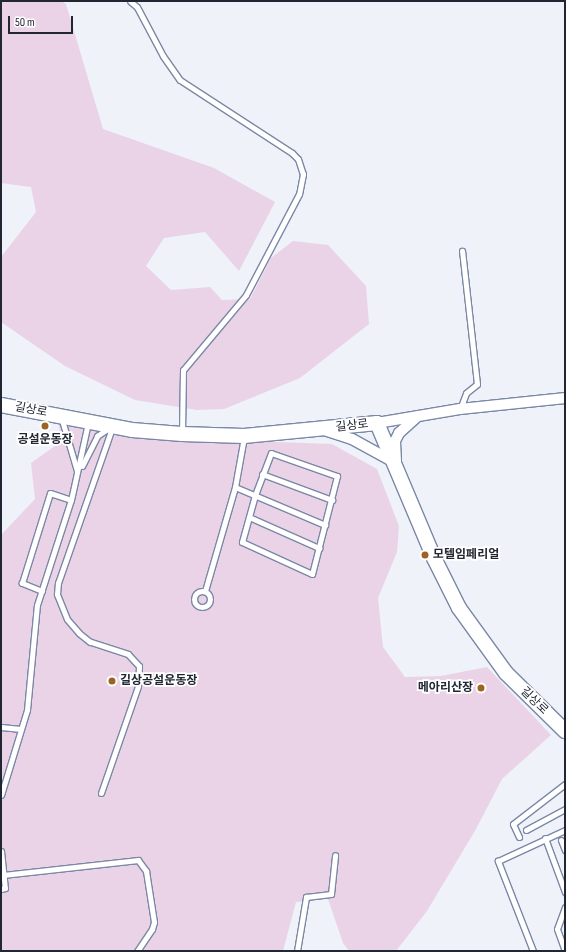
<!DOCTYPE html>
<meta charset="utf-8">
<style>
body{margin:0}
#map{position:relative;width:566px;height:952px;overflow:hidden;background:#eff2f9;font-family:"Sofia Sans Condensed","Noto Sans KR",sans-serif}
div>[style]{position:absolute}
.green>*{inset:0;background:#ead3e7}
.roads{filter:drop-shadow(1px 0 #7a88a6) drop-shadow(-1px 0 #7a88a6) drop-shadow(0 1px #7a88a6) drop-shadow(0 -1px #7a88a6)}
.lane>*{height:5px;margin:-2.5px;padding:0 2.5px;transform-origin:2.5px;border-radius:2.5px;background:#fff}
.lane>.ring{margin:-2.5px;padding:0;box-sizing:content-box;background:none;border:5px solid #fff;border-radius:50%}
.street>*{height:10px;margin:-5px;padding:0 5px;transform-origin:5px;border-radius:5px;background:#fff}
.secondary>*{height:14px;margin:-7px;padding:0 7px;transform-origin:7px;border-radius:7px;background:#fff}
.dots>*{width:11px;height:11px;translate:-50% -50%;box-sizing:border-box;border:2px solid #fff;border-radius:50%}
span{translate:-50% -50%;white-space:nowrap;text-align:center;line-height:1.15;-webkit-text-stroke:3.5px #fff;paint-order:stroke}
.street-label{font-size:12px;color:#202632}
.poi-label{font-size:12px;color:#202632;font-weight:700}
.left{translate:0 -50%;text-align:left}
.right{translate:-100% -50%;text-align:right}
.frame{position:absolute;inset:0;border:2px solid #202632;pointer-events:none}
.scale{position:absolute;left:8px;top:16px;width:65px;height:18px;box-sizing:border-box;border:2px solid #202632;border-top:0;padding-left:5px;font-size:12px;line-height:14px;white-space:nowrap;color:#202632;-webkit-text-stroke:3px #fff;paint-order:stroke}
</style>
<div id="map">
<div class="green">
<i style="clip-path:polygon(1px 1px,61px 1px,66px 4px,103px 129px,214px 168px,275px 202px,239px 271px,205px 232px,164px 238px,146px 266px,171px 290px,210px 287px,222px 300px,250px 299px,271px 258px,293px 241px,328px 245px,366px 286px,369px 324px,300px 378px,224px 409px,197px 410px,135px 400px,65px 366px,1px 322px,1px 257px,36px 212px,31px 187px,1px 183px)"></i>
<i style="clip-path:polygon(58px 423px,131px 437px,332px 444px,377px 469px,399px 526px,397px 552px,378px 598px,383px 647px,405px 677px,441px 676px,487px 667px,551px 735px,502px 779px,476px 829px,427px 911px,396px 951px,349px 951px,343px 943px,328px 899px,296px 902px,283px 951px,1px 951px,1px 535px,35px 499px,31px 463px,62px 441px)"></i>
</div>
<div class="roads">
<div class="lane">
<i style="left:130px;top:1px;width:9px;rotate:41deg"></i>
<i style="left:137px;top:7px;width:55px;rotate:62deg"></i>
<i style="left:163px;top:56px;width:29px;rotate:55deg"></i>
<i style="left:180px;top:80px;width:134px;rotate:33.1deg"></i>
<i style="left:292px;top:153px;width:8px;rotate:45deg"></i>
<i style="left:298px;top:159px;width:16px;rotate:72deg"></i>
<i style="left:303px;top:174px;width:20px;rotate:101deg"></i>
<i style="left:299px;top:194px;width:114px;rotate:117.7deg"></i>
<i style="left:246px;top:295px;width:98px;rotate:130deg"></i>
<i style="left:183px;top:370px;width:63px;rotate:90.9deg"></i>
<i style="left:460px;top:409px;width:17px;rotate:-69deg"></i>
<i style="left:466px;top:393px;width:14px;rotate:-39deg"></i>
<i style="left:477px;top:384px;width:134px;rotate:-96.4deg"></i>
<i style="left:62px;top:420px;width:53px;rotate:73.6deg"></i>
<i style="left:271px;top:453px;width:70px;rotate:19.2deg"></i>
<i style="left:337px;top:476px;width:101px;rotate:104.3deg"></i>
<i style="left:312px;top:574px;width:77px;rotate:-155.4deg"></i>
<i style="left:242px;top:542px;width:49px;rotate:-74.5deg"></i>
<i style="left:255px;top:495px;width:45px;rotate:-69.1deg"></i>
<i style="left:82px;top:466px;width:34px;rotate:-63deg"></i>
<i style="left:97px;top:436px;width:14px;rotate:-34deg"></i>
<i style="left:262px;top:474px;width:75px;rotate:20.4deg"></i>
<i style="left:235px;top:487px;width:98px;rotate:22.9deg"></i>
<i style="left:249px;top:517px;width:77px;rotate:23.9deg"></i>
<i class="ring" style="left:194px;top:591px;width:11px;height:11px"></i>
<i style="left:42px;top:591px;width:22px;rotate:-158deg"></i>
<i style="left:22px;top:583px;width:94px;rotate:-72.7deg"></i>
<i style="left:50px;top:493px;width:22px;rotate:18deg"></i>
<i style="left:205px;top:591px;width:108px;rotate:-73.9deg"></i>
<i style="left:235px;top:487px;width:51px;rotate:-79.8deg"></i>
<i style="left:1px;top:727px;width:20px;rotate:6deg"></i>
<i style="left:101px;top:793px;width:113px;rotate:-70.9deg"></i>
<i style="left:138px;top:686px;width:20px;rotate:-87deg"></i>
<i style="left:139px;top:666px;width:16px;rotate:-133deg"></i>
<i style="left:128px;top:654px;width:40px;rotate:-162deg"></i>
<i style="left:90px;top:642px;width:14px;rotate:-141deg"></i>
<i style="left:79px;top:633px;width:18px;rotate:-131deg"></i>
<i style="left:67px;top:619px;width:27px;rotate:-112deg"></i>
<i style="left:57px;top:594px;width:11px;rotate:-85deg"></i>
<i style="left:58px;top:583px;width:164px;rotate:-70.8deg"></i>
<i style="left:1px;top:795px;width:89px;rotate:-73deg"></i>
<i style="left:27px;top:710px;width:105px;rotate:-84.6deg"></i>
<i style="left:37px;top:605px;width:110px;rotate:-72.1deg"></i>
<i style="left:71px;top:500px;width:79px;rotate:-77.6deg"></i>
<i style="left:526px;top:830px;width:44px;rotate:-28.3deg"></i>
<i style="left:519px;top:837px;width:14px;rotate:-115deg"></i>
<i style="left:513px;top:824px;width:66px;rotate:-37.6deg"></i>
<i style="left:545px;top:838px;width:58px;rotate:69.7deg"></i>
<i style="left:561px;top:840px;width:11px;rotate:68deg"></i>
<i style="left:1px;top:851px;width:37px;rotate:84deg"></i>
<i style="left:5px;top:888px;width:4px;rotate:166deg"></i>
<i style="left:3px;top:875px;width:136px;rotate:-6.3deg"></i>
<i style="left:138px;top:860px;width:14px;rotate:54deg"></i>
<i style="left:146px;top:871px;width:52px;rotate:81.1deg"></i>
<i style="left:154px;top:922px;width:7px;rotate:106deg"></i>
<i style="left:152px;top:929px;width:27px;rotate:124deg"></i>
<i style="left:565px;top:907px;width:23px;rotate:110deg"></i>
<i style="left:557px;top:929px;width:23px;rotate:70deg"></i>
<i style="left:297px;top:951px;width:55px;rotate:-80.5deg"></i>
<i style="left:306px;top:897px;width:25px;rotate:-7deg"></i>
<i style="left:331px;top:894px;width:39px;rotate:-84deg"></i>
<i style="left:533px;top:951px;width:97px;rotate:-111.3deg"></i>
<i style="left:498px;top:861px;width:74px;rotate:-24.8deg"></i>
</div>
<div class="street">
<i style="left:377px;top:423px;width:84px;rotate:-9.6deg"></i>
<i style="left:460px;top:409px;width:106px;rotate:-6deg"></i>
<i style="left:327px;top:431px;width:26px;rotate:18deg"></i>
<i style="left:352px;top:439px;width:46px;rotate:28.8deg"></i>
<i style="left:396px;top:461px;width:20px;rotate:-93deg"></i>
<i style="left:395px;top:441px;width:9px;rotate:-63deg"></i>
<i style="left:399px;top:433px;width:25px;rotate:-42deg"></i>
</div>
<div class="secondary">
<i style="left:1px;top:405px;width:133px;rotate:10.8deg"></i>
<i style="left:132px;top:430px;width:50px;rotate:4.6deg"></i>
<i style="left:182px;top:434px;width:62px;rotate:1.8deg"></i>
<i style="left:244px;top:436px;width:134px;rotate:-5.6deg"></i>
<i style="left:377px;top:423px;width:147px;rotate:67.1deg"></i>
<i style="left:434px;top:558px;width:56px;rotate:63.4deg"></i>
<i style="left:459px;top:608px;width:80px;rotate:54.1deg"></i>
<i style="left:506px;top:673px;width:83px;rotate:44.5deg"></i>
</div>
</div>
<div class="dots">
<i style="left:45px;top:426px;background:#9d6323"></i>
<i style="left:425px;top:555px;background:#9d6323"></i>
<i style="left:112px;top:681px;background:#9d6323"></i>
<i style="left:481px;top:688px;background:#9d6323"></i>
</div>
<div class="street-label">
<span style="left:31px;top:410px;rotate:11deg">길상로</span>
<span style="left:352px;top:426px;rotate:-7deg">길상로</span>
<span style="left:534px;top:701px;rotate:44deg">길상로</span>
</div>
<div class="poi-label">
<span style="left:45px;top:440px">공설운동장</span>
<span class="left" style="left:433px;top:555px">모텔임페리얼</span>
<span class="left" style="left:120px;top:681px">길상공설운동장</span>
<span class="right" style="left:473px;top:688px">메아리산장</span>
</div>
<div class="frame"></div>
<div class="scale">50 m</div>
</div>
